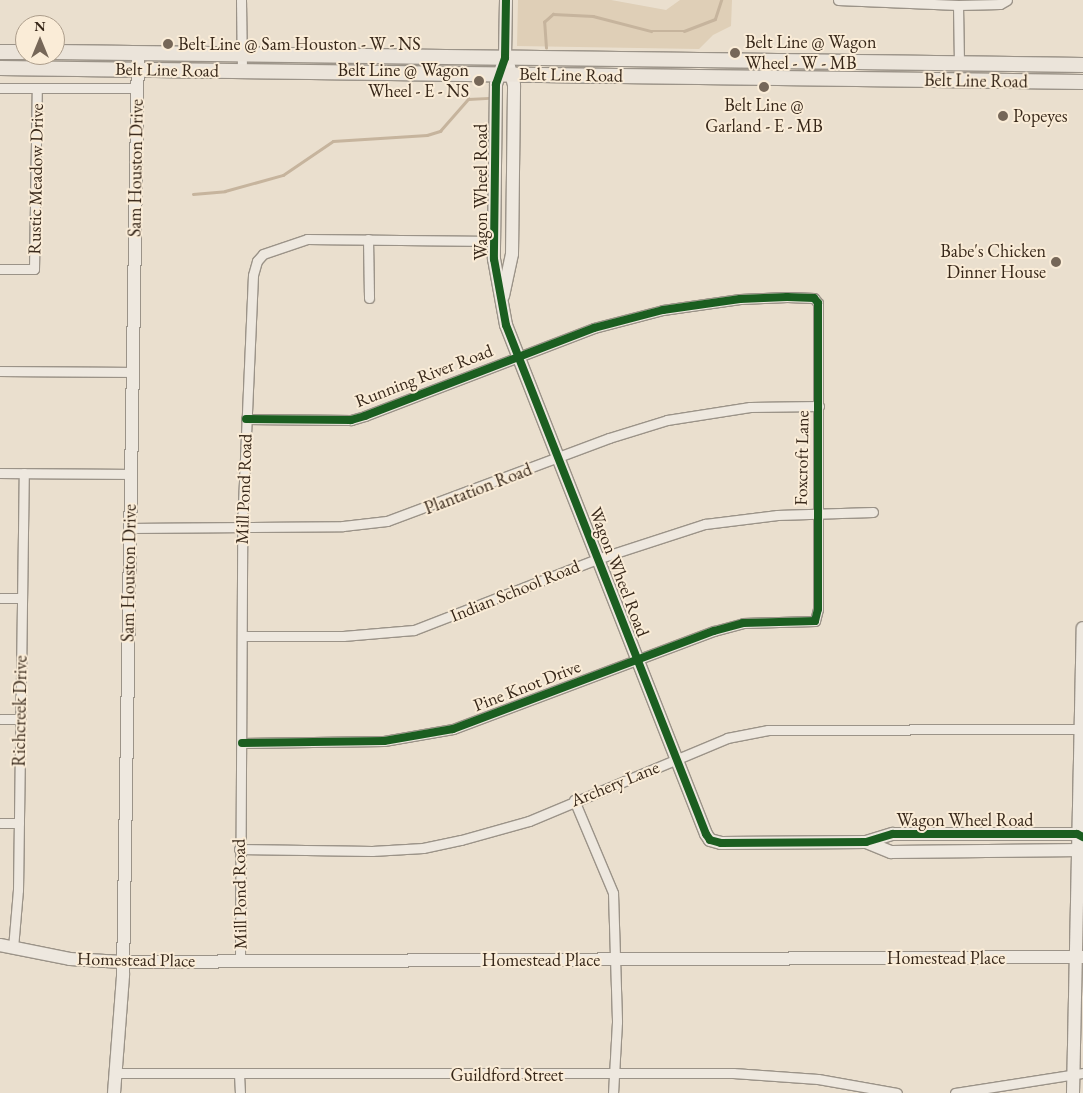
<!DOCTYPE html>
<style>
body{margin:0}
#map{position:relative;width:1083px;height:1093px;overflow:hidden;background:#eadfce;font-family:"EB Garamond",serif}
div>[style]{position:absolute}
.green>*{inset:0;background:#dfcfb7}
.stream>*{height:2.5px;margin:-1.25px;padding:0 1.25px;transform-origin:1.25px;border-radius:1.25px;background:#c6b49d}
.roads{filter:drop-shadow(1px 0 #9b9388) drop-shadow(-1px 0 #9b9388) drop-shadow(0 1px #9b9388) drop-shadow(0 -1px #9b9388)}
.street>*{height:9px;margin:-4.5px;padding:0 4.5px;transform-origin:4.5px;border-radius:4.5px;background:#eee8df}
.secondary>*{height:12px;margin:-6px;padding:0 6px;transform-origin:6px;border-radius:6px;background:#eee8df}
.primary>*{height:14px;margin:-7px;padding:0 7px;transform-origin:7px;border-radius:7px;background:#ebe4da}
.cycleway>*{height:8px;margin:-4px;padding:0 4px;transform-origin:4px;border-radius:4px;background:#1b5e20}
.dots>*{width:14px;height:14px;translate:-50% -50%;box-sizing:border-box;border:2px solid #faecd7;border-radius:50%}
span{translate:-50% -50%;white-space:nowrap;text-align:center;line-height:1.15;-webkit-text-stroke:4px #faecd7;paint-order:stroke}
.poi-label{font-size:18px;color:#372719}
.left{translate:0 -50%;text-align:left}
.right{translate:-100% -50%;text-align:right}
.street-label{font-size:18px;color:#372719}
.north{position:absolute;left:15px;top:15px;width:50px;height:50px;box-sizing:border-box;background:#faecd7;border:1px solid #ac9d8b;border-radius:50%;rotate:0deg;font-size:14px;font-weight:700;line-height:20px;text-align:center;color:#372719}
.north::after{content:'';display:block;margin:auto;width:18px;height:22px;background:#766758;clip-path:polygon(50% 0,100% 100%,50% 72%,0 100%)}
</style>
<div id="map">
<div class="green">
<i style="clip-path:polygon(518px 0,611px 0,666px 10px,680px 0,732px 0,731px 26px,713px 35px,699px 49px,517px 46px)"></i>
</div>
<div class="stream">
<i style="left:546px;top:48px;width:26px;rotate:-94deg"></i>
<i style="left:544px;top:22px;width:12px;rotate:-42deg"></i>
<i style="left:553px;top:14px;width:40px;rotate:2.9deg"></i>
<i style="left:593px;top:16px;width:60px;rotate:14.5deg"></i>
<i style="left:651px;top:31px;width:33px"></i>
<i style="left:684px;top:31px;width:33px;rotate:-21deg"></i>
<i style="left:715px;top:19px;width:20px;rotate:-72deg"></i>
<i style="left:193px;top:194px;width:32px;rotate:-5deg"></i>
<i style="left:225px;top:191px;width:60px;rotate:-15.4deg"></i>
<i style="left:283px;top:175px;width:60px;rotate:-34.2deg"></i>
<i style="left:333px;top:141px;width:94px;rotate:-3.7deg"></i>
<i style="left:427px;top:135px;width:14px;rotate:-17deg"></i>
<i style="left:440px;top:131px;width:43px;rotate:-48.8deg"></i>
<i style="left:468px;top:99px;width:21px;rotate:-3deg"></i>
</div>
<div class="roads">
<div class="street">
<i style="left:241px;top:0;width:71px;rotate:89.2deg"></i>
<i style="left:838px;top:0;width:120px;rotate:2.4deg"></i>
<i style="left:958px;top:5px;width:42px;rotate:-1.4deg"></i>
<i style="left:1000px;top:4px;width:8px;rotate:-30deg"></i>
<i style="left:958px;top:5px;width:58px;rotate:89deg"></i>
<i style="left:0;top:88px;width:138px"></i>
<i style="left:368px;top:239px;width:59px;rotate:89deg"></i>
<i style="left:0;top:269px;width:34px"></i>
<i style="left:34px;top:269px;width:181px;rotate:-89.1deg"></i>
<i style="left:0;top:371px;width:133px;rotate:0.4deg"></i>
<i style="left:0;top:473px;width:132px;rotate:0.4deg"></i>
<i style="left:129px;top:528px;width:214px;rotate:-0.5deg"></i>
<i style="left:343px;top:526px;width:44px;rotate:-6.5deg"></i>
<i style="left:387px;top:521px;width:237px;rotate:-20.5deg"></i>
<i style="left:609px;top:438px;width:61px;rotate:-17.2deg"></i>
<i style="left:667px;top:420px;width:84px;rotate:-8.9deg"></i>
<i style="left:750px;top:407px;width:69px;rotate:-0.8deg"></i>
<i style="left:0;top:598px;width:22px"></i>
<i style="left:242px;top:636px;width:101px"></i>
<i style="left:343px;top:636px;width:71px;rotate:-4.8deg"></i>
<i style="left:414px;top:630px;width:196px;rotate:-21.2deg"></i>
<i style="left:597px;top:559px;width:114px;rotate:-18deg"></i>
<i style="left:705px;top:524px;width:73px;rotate:-7.1deg"></i>
<i style="left:777px;top:515px;width:96px;rotate:-1.8deg"></i>
<i style="left:0;top:719px;width:20px"></i>
<i style="left:242px;top:743px;width:142px;rotate:-0.8deg"></i>
<i style="left:384px;top:741px;width:70px;rotate:-9.9deg"></i>
<i style="left:453px;top:729px;width:279px;rotate:-20.6deg"></i>
<i style="left:714px;top:631px;width:30px;rotate:-15deg"></i>
<i style="left:743px;top:623px;width:72px;rotate:-1.6deg"></i>
<i style="left:815px;top:621px;width:12px;rotate:-76deg"></i>
<i style="left:818px;top:609px;width:306px;rotate:-90deg"></i>
<i style="left:818px;top:303px;width:6px;rotate:-129deg"></i>
<i style="left:814px;top:298px;width:27px;rotate:-178deg"></i>
<i style="left:787px;top:297px;width:47px;rotate:177.6deg"></i>
<i style="left:740px;top:299px;width:78px;rotate:171.9deg"></i>
<i style="left:663px;top:310px;width:71px;rotate:165.4deg"></i>
<i style="left:594px;top:328px;width:245px;rotate:159deg"></i>
<i style="left:365px;top:416px;width:15px;rotate:164deg"></i>
<i style="left:351px;top:420px;width:105px;rotate:-179.5deg"></i>
<i style="left:574px;top:800px;width:101px;rotate:67.2deg"></i>
<i style="left:613px;top:893px;width:129px;rotate:88.2deg"></i>
<i style="left:617px;top:1022px;width:71px;rotate:93.2deg"></i>
<i style="left:0;top:823px;width:19px"></i>
<i style="left:239px;top:849px;width:133px;rotate:0.9deg"></i>
<i style="left:372px;top:851px;width:51px;rotate:-3.4deg"></i>
<i style="left:423px;top:848px;width:39px;rotate:-12deg"></i>
<i style="left:461px;top:840px;width:71px;rotate:-15.6deg"></i>
<i style="left:529px;top:821px;width:215px;rotate:-22.7deg"></i>
<i style="left:727px;top:738px;width:42px;rotate:-11deg"></i>
<i style="left:768px;top:730px;width:315px;rotate:-0.2deg"></i>
<i style="left:13px;top:948px;width:58px;rotate:-85.1deg"></i>
<i style="left:18px;top:890px;width:417px;rotate:-89.2deg"></i>
<i style="left:240px;top:961px;width:434px;rotate:-89.7deg"></i>
<i style="left:242px;top:527px;width:252px;rotate:-87.5deg"></i>
<i style="left:253px;top:275px;width:15px;rotate:-74deg"></i>
<i style="left:257px;top:261px;width:9px;rotate:-49deg"></i>
<i style="left:263px;top:254px;width:46px;rotate:-18.8deg"></i>
<i style="left:307px;top:239px;width:187px;rotate:0.6deg"></i>
<i style="left:115px;top:1073px;width:618px"></i>
<i style="left:733px;top:1073px;width:85px;rotate:4deg"></i>
<i style="left:818px;top:1079px;width:80px;rotate:10deg"></i>
<i style="left:239px;top:1074px;width:19px;rotate:87deg"></i>
<i style="left:955px;top:1093px;width:130px;rotate:-8.9deg"></i>
</div>
<div class="secondary">
<i style="left:506px;top:0;width:58px;rotate:91deg"></i>
<i style="left:505px;top:58px;width:28px;rotate:109deg"></i>
<i style="left:496px;top:84px;width:175px;rotate:90.7deg"></i>
<i style="left:494px;top:259px;width:67px;rotate:79.7deg"></i>
<i style="left:506px;top:325px;width:547px;rotate:68.55deg"></i>
<i style="left:706px;top:834px;width:7px;rotate:56deg"></i>
<i style="left:710px;top:840px;width:11px;rotate:15deg"></i>
<i style="left:721px;top:843px;width:145px;rotate:-0.4deg"></i>
<i style="left:866px;top:842px;width:28px;rotate:-17deg"></i>
<i style="left:893px;top:834px;width:184px"></i>
<i style="left:1077px;top:834px;width:7px;rotate:27deg"></i>
<i style="left:503px;top:296px;width:43px;rotate:-77.9deg"></i>
<i style="left:512px;top:254px;width:169px;rotate:-89.3deg"></i>
<i style="left:514px;top:85px;width:20px;rotate:-105deg"></i>
<i style="left:866px;top:842px;width:27px;rotate:22deg"></i>
<i style="left:891px;top:852px;width:192px;rotate:-0.6deg"></i>
<i style="left:0;top:945px;width:71px;rotate:11.3deg"></i>
<i style="left:70px;top:959px;width:53px;rotate:3.2deg"></i>
<i style="left:123px;top:962px;width:960px;rotate:-0.3deg"></i>
<i style="left:114px;top:1093px;width:118px;rotate:-85.6deg"></i>
<i style="left:123px;top:975px;width:922px;rotate:-89.07deg"></i>
<i style="left:1073px;top:1093px;width:465px;rotate:-88.8deg"></i>
</div>
<div class="primary">
<i style="left:0;top:52px;width:25px"></i>
<i style="left:55px;top:52px;width:1028px;rotate:0.72deg"></i>
<i style="left:0;top:68px;width:1083px;rotate:0.74deg"></i>
</div>
</div>
<div class="cycleway">
<i style="left:506px;top:0;width:58px;rotate:91deg"></i>
<i style="left:505px;top:58px;width:28px;rotate:109deg"></i>
<i style="left:496px;top:84px;width:175px;rotate:90.7deg"></i>
<i style="left:494px;top:259px;width:67px;rotate:79.7deg"></i>
<i style="left:506px;top:325px;width:547px;rotate:68.55deg"></i>
<i style="left:706px;top:834px;width:7px;rotate:56deg"></i>
<i style="left:710px;top:840px;width:11px;rotate:15deg"></i>
<i style="left:721px;top:843px;width:145px;rotate:-0.4deg"></i>
<i style="left:866px;top:842px;width:28px;rotate:-17deg"></i>
<i style="left:893px;top:834px;width:184px"></i>
<i style="left:1077px;top:834px;width:7px;rotate:27deg"></i>
<i style="left:242px;top:743px;width:142px;rotate:-0.8deg"></i>
<i style="left:384px;top:741px;width:70px;rotate:-9.9deg"></i>
<i style="left:453px;top:729px;width:279px;rotate:-20.6deg"></i>
<i style="left:714px;top:631px;width:30px;rotate:-15deg"></i>
<i style="left:743px;top:623px;width:72px;rotate:-1.6deg"></i>
<i style="left:815px;top:621px;width:12px;rotate:-76deg"></i>
<i style="left:818px;top:609px;width:306px;rotate:-90deg"></i>
<i style="left:818px;top:303px;width:6px;rotate:-129deg"></i>
<i style="left:814px;top:298px;width:27px;rotate:-178deg"></i>
<i style="left:787px;top:297px;width:47px;rotate:177.6deg"></i>
<i style="left:740px;top:299px;width:78px;rotate:171.9deg"></i>
<i style="left:663px;top:310px;width:71px;rotate:165.4deg"></i>
<i style="left:594px;top:328px;width:245px;rotate:159deg"></i>
<i style="left:365px;top:416px;width:15px;rotate:164deg"></i>
<i style="left:351px;top:420px;width:105px;rotate:-179.5deg"></i>
</div>
<div class="dots">
<i style="left:168px;top:44px;background:#766758"></i>
<i style="left:735px;top:53px;background:#766758"></i>
<i style="left:479px;top:81px;background:#766758"></i>
<i style="left:764px;top:87px;background:#766758"></i>
<i style="left:1003px;top:116px;background:#766758"></i>
<i style="left:1056px;top:262px;background:#766758"></i>
</div>
<div class="poi-label">
<span class="left" style="left:745px;top:53px">Belt Line @ Wagon<br>Wheel - W - MB</span>
<span class="left" style="left:178px;top:44px">Belt Line @ Sam Houston - W - NS</span>
<span class="right" style="left:469px;top:81px">Belt Line @ Wagon<br>Wheel - E - NS</span>
<span style="left:764px;top:116px">Belt Line @<br>Garland - E - MB</span>
<span class="left" style="left:1013px;top:116px">Popeyes</span>
<span class="right" style="left:1046px;top:262px">Babe's Chicken<br>Dinner House</span>
</div>
<div class="street-label">
<span style="left:167px;top:70px;rotate:1deg">Belt Line Road</span>
<span style="left:571px;top:75px;rotate:1deg">Belt Line Road</span>
<span style="left:976px;top:81px;rotate:1deg">Belt Line Road</span>
<span style="left:136px;top:168px;rotate:-89deg">Sam Houston Drive</span>
<span style="left:36px;top:179px;rotate:-89deg">Rustic Meadow Drive</span>
<span style="left:481px;top:192px;rotate:-90deg">Wagon Wheel Road</span>
<span style="left:424px;top:376px;rotate:-21deg">Running River Road</span>
<span style="left:802px;top:458px;rotate:-89deg">Foxcroft Lane</span>
<span style="left:244px;top:489px;rotate:-88deg">Mill Pond Road</span>
<span style="left:478px;top:489px;rotate:-21deg">Plantation Road</span>
<span style="left:619px;top:572px;rotate:69deg">Wagon Wheel Road</span>
<span style="left:129px;top:573px;rotate:-89deg">Sam Houston Drive</span>
<span style="left:515px;top:591px;rotate:-22deg">Indian School Road</span>
<span style="left:527px;top:686px;rotate:-21deg">Pine Knot Drive</span>
<span style="left:20px;top:711px;rotate:-89deg">Richcreek Drive</span>
<span style="left:615px;top:784px;rotate:-22deg">Archery Lane</span>
<span style="left:965px;top:820px">Wagon Wheel Road</span>
<span style="left:240px;top:894px;rotate:-91deg">Mill Pond Road</span>
<span style="left:946px;top:958px">Homestead Place</span>
<span style="left:136px;top:960px;rotate:1deg">Homestead Place</span>
<span style="left:541px;top:960px">Homestead Place</span>
<span style="left:507px;top:1075px">Guildford Street</span>
</div>
<div class="north">N</div>
</div>
